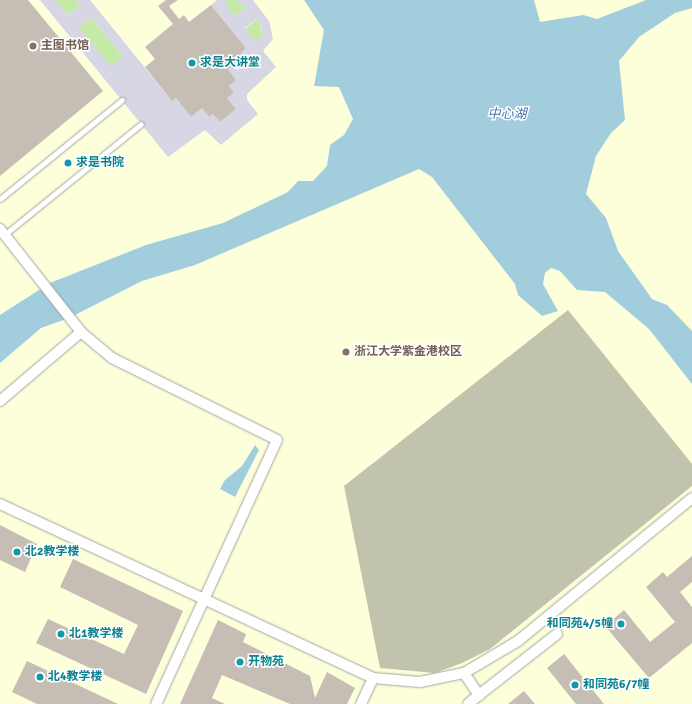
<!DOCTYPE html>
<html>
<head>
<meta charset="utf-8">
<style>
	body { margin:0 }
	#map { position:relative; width:692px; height:704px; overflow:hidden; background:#eeebe2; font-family:Signika,"Noto Sans SC",sans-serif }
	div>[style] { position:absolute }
	.education>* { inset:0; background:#fdffda; transform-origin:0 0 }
	.construction>* { inset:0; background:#c2c3ad }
	.grass>* { inset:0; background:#c4eaa6; transform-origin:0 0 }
	.plaza>* { inset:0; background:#d7d6e4 }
	.water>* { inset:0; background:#a1cddd }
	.building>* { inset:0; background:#c6bdb5 }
	.roads { filter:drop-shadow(0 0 1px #a4a4a4) drop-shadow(0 0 1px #a4a4a4) }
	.service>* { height:5px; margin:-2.5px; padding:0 2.5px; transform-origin:2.5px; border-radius:2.5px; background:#fff }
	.minor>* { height:10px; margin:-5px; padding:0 5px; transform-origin:5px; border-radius:5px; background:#fff }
	.dots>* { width:11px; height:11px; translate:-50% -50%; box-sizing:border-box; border:2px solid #fff; border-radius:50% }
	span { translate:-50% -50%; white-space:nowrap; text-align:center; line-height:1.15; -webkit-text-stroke:3px #fff; paint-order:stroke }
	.education-label { font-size:12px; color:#785e54; font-weight:700 }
	.left { translate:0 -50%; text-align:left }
	.culture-label { font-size:12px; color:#0d838f; font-weight:700 }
	.right { translate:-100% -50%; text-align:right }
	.water-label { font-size:13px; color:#4776ae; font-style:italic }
</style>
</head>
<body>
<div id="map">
	<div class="education">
		<div style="left:0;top:0;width:692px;height:704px"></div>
	</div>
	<div class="construction">
		<div style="clip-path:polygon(568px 310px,692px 464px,692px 486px,490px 649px,462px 663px,435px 673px,380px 668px,344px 486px)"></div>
	</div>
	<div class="grass">
		<div style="clip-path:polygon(55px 0,76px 0,80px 5px,68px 15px)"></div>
		<div style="clip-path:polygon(228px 0,236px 0,247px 7px,235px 16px,224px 3px)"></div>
		<div style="left:91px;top:18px;width:50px;height:16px;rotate:50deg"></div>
		<div style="clip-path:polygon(258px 18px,263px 36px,255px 42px,245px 29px)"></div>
	</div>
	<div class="plaza">
		<div style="clip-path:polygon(evenodd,40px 0,55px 0,68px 15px,80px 5px,76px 0,90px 0,172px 101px,176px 98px,191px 117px,202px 108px,209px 117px,213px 114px,220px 122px,236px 109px,227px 98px,234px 93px,229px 86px,236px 80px,228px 69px,243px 56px,241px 53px,246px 48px,211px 5px,217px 0,228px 0,225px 3px,235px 16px,247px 7px,236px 0,253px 0,269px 21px,273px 39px,263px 51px,276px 67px,247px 94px,247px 100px,258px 114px,221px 145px,205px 130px,168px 157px,40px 0,91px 18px,123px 56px,111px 66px,79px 28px,91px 18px,40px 0,258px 18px,263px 35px,255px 42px,245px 28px,258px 18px)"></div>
	</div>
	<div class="water">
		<div style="clip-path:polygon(304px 0,534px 0,540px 22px,583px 15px,597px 19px,646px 0,692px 0,692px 8px,675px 13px,639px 37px,619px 61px,625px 120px,611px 133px,596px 156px,586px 194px,606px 218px,618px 251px,652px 299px,667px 305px,692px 331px,692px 384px,649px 329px,605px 292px,577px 290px,560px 271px,551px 268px,545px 273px,543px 284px,558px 311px,542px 316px,518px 295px,515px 284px,432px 177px,419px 169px,195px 265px,142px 281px,69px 318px,41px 328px,0 363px,0 315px,50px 283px,146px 245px,223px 223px,288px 192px,298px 181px,313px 181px,327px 166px,330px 145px,344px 135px,353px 119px,339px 87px,314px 86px,324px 30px)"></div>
		<div style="clip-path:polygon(255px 445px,259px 450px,235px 497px,220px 489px,225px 480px,242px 466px)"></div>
	</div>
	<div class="building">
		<div style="clip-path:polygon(0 0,28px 0,103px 91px,0 176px)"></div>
		<div style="clip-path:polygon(166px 0,178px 0,169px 6px,179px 19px,184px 15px,189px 22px,211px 5px,246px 48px,241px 53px,244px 56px,228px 69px,236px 80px,229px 86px,234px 93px,227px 98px,236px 109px,220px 122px,213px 114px,209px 117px,202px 108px,191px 117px,176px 98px,172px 101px,145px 67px,155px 59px,145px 47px,173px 24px,158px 6px)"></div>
		<div style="clip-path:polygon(0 525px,37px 544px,25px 572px,0 560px)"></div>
		<div style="clip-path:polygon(692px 556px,692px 582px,680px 592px,692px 607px,692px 643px,649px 678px,605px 626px,624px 610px,650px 642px,675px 622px,646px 587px,663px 572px,667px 577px)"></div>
		<div style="clip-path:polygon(73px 559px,183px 611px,146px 694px,36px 643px,48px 619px,124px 654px,138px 625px,60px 587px)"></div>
		<div style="clip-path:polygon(218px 620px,246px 634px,243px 642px,310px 676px,315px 698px,327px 672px,355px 688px,347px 704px,290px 704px,222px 675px,212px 698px,225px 704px,180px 704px)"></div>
		<div style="clip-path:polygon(564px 654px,604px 704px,576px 704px,547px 668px)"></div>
		<div style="clip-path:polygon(27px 661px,118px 704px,37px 704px,12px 692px)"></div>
		<div style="clip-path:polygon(524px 691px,535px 704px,508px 704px)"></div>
	</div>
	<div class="roads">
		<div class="service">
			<div style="left:0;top:199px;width:157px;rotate:-39.1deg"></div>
			<div style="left:4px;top:235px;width:176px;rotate:-39deg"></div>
		</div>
		<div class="minor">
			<div style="left:0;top:229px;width:131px;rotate:51.8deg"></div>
			<div style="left:81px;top:332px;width:40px;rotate:40deg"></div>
			<div style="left:112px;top:358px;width:184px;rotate:26.4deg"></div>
			<div style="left:277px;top:440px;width:290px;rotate:114.6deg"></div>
			<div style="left:0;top:401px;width:106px;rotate:-40.4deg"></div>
			<div style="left:0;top:504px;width:412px;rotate:25deg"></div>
			<div style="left:373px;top:678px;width:47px;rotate:4.9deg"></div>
			<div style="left:420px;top:682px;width:45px;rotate:-11.6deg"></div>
			<div style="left:464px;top:673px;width:63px;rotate:-30.7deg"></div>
			<div style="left:518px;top:641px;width:225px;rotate:-39.4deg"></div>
			<div style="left:464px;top:673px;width:27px;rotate:56deg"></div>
			<div style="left:479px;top:695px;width:14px;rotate:141deg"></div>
			<div style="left:479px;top:695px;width:99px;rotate:-38deg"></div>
			<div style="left:361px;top:704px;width:29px;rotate:-65deg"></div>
		</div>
	</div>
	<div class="dots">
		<div style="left:33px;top:46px;background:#8d6e63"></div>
		<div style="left:192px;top:63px;background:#0f9aa8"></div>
		<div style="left:68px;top:163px;background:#0f9aa8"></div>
		<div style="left:346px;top:352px;background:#8d6e63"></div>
		<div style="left:17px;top:552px;background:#0f9aa8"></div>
		<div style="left:621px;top:624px;background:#0f9aa8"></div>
		<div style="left:61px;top:634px;background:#0f9aa8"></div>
		<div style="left:240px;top:662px;background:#0f9aa8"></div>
		<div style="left:40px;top:677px;background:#0f9aa8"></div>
		<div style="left:575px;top:685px;background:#0f9aa8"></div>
	</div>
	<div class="education-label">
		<span class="left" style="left:41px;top:46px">主图书馆</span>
		<span class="left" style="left:354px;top:352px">浙江大学紫金港校区</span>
	</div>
	<div class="culture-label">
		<span class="left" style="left:200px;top:63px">求是大讲堂</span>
		<span class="left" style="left:76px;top:163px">求是书院</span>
		<span class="left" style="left:25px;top:552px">北2教学楼</span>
		<span class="right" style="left:613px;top:624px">和同苑4/5幢</span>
		<span class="left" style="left:69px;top:634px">北1教学楼</span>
		<span class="left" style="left:248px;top:662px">开物苑</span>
		<span class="left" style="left:48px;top:677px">北4教学楼</span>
		<span class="left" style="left:583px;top:685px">和同苑6/7幢</span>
	</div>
	<div class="water-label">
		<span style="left:507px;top:114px">中心湖</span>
	</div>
</div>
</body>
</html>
